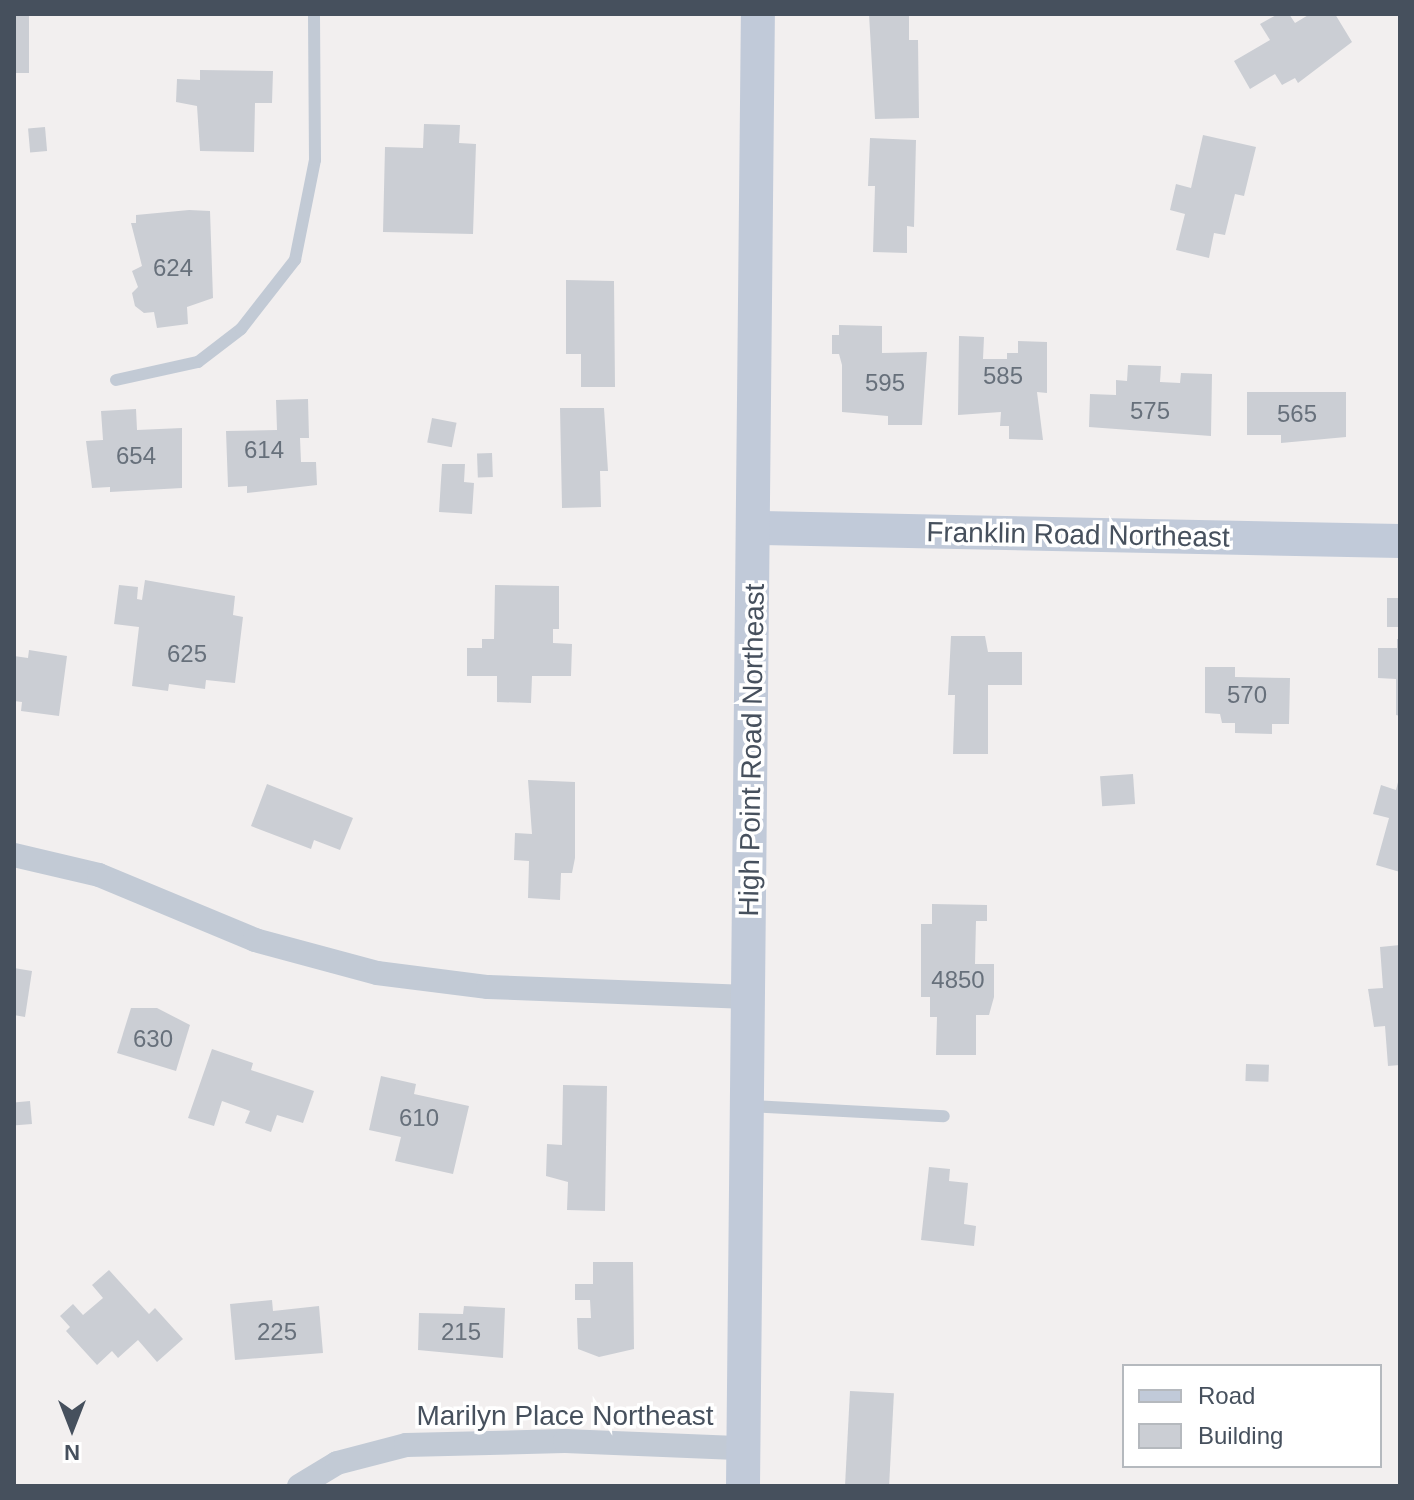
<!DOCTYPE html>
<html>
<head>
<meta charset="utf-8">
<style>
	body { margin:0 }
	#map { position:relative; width:1414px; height:1500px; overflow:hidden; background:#f2efef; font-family:Arial,sans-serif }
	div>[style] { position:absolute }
	.building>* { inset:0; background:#cbced4; transform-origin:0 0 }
	.lane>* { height:12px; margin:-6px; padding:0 6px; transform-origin:6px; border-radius:6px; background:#c2cad5 }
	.street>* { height:24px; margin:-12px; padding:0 12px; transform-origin:12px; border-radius:12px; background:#c2cad5 }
	.secondary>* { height:34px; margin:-17px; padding:0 17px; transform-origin:17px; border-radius:17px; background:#c1cad9 }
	span { translate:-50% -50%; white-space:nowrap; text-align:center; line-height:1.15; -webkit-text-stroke:7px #fff; paint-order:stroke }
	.number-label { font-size:24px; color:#67707b }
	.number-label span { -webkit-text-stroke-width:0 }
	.street-label { font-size:28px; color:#46505d }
	.frame { position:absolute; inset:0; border:16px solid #46505d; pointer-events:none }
	.legend { position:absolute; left:1122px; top:1364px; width:260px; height:104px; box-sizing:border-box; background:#fff; border:2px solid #b5b9be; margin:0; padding:10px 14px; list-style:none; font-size:24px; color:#46505d }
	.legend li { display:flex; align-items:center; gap:16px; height:40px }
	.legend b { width:40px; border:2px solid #b5b9be }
	.north { position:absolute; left:32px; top:1388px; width:80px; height:80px; -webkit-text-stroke:6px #fff; paint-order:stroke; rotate:180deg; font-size:22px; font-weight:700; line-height:32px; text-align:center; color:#46505d }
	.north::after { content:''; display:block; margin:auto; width:28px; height:36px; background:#46505d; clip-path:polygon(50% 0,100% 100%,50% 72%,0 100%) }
</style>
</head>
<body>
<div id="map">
	<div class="building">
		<div style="left:14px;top:14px;width:15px;height:59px"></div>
		<div style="clip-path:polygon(869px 14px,909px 14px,909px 40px,918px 40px,919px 118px,875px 119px)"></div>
		<div style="clip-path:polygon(1278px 14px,1289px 14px,1295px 23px,1310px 14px,1335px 14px,1352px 42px,1298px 83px,1295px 78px,1282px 85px,1275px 74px,1250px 89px,1234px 61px,1270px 40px,1260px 24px)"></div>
		<div style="clip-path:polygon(200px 70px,273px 71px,272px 103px,255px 103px,254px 152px,200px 151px,197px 106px,176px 102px,177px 79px,200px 80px)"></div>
		<div style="clip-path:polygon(424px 124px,460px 125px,459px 143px,476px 144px,473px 234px,383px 232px,385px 147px,423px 148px)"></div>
		<div style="left:45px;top:127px;width:24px;height:17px;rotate:85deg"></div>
		<div style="clip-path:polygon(1203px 135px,1256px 147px,1244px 196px,1235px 194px,1225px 235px,1214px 233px,1209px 258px,1176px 250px,1185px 214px,1170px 210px,1176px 184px,1191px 188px)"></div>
		<div style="clip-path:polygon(870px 138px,916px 140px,914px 227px,907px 226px,907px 253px,873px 252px,875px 186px,868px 186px)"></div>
		<div style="clip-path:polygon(189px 210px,210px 211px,213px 298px,187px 307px,188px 324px,157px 328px,154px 312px,144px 313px,135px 306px,132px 293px,138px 287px,132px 271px,142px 266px,131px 223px,136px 223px,136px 215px)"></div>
		<div style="clip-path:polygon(566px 280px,614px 281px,615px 387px,581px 387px,581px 354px,566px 354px)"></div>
		<div style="clip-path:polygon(839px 325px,882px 326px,882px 353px,927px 352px,922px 425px,888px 425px,888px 416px,842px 412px,842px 365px,839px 354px,832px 354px,832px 335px,839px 335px)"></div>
		<div style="clip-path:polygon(959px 336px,984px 337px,983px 359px,1007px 359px,1007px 353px,1018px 353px,1018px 341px,1047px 342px,1047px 393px,1037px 392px,1043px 440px,1009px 439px,1009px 426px,1000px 426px,1001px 412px,958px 415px)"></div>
		<div style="clip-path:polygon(1128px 365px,1161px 366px,1160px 382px,1180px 383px,1181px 373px,1212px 374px,1211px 436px,1089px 427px,1090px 394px,1116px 395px,1116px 380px,1127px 381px)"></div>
		<div style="clip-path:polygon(1247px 392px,1346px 392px,1346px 437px,1281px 443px,1281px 435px,1247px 435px)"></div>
		<div style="clip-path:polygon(308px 399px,309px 438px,300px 438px,301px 462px,316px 462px,317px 485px,247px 493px,247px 486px,228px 487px,226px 431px,277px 430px,276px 400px)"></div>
		<div style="clip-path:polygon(560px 408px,604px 408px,608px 471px,600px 471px,601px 507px,562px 508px)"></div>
		<div style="clip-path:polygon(136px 409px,137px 430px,182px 428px,182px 488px,110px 492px,110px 487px,92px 488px,86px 441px,103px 440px,101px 411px)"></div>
		<div style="left:432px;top:418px;width:25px;height:25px;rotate:11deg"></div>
		<div style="left:492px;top:453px;width:24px;height:15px;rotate:88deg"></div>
		<div style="clip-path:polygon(442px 464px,465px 464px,464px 482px,474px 483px,472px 514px,439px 512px)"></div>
		<div style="clip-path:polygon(145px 580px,235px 596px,233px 615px,243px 617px,235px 683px,206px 680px,205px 689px,169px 684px,168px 691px,132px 686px,139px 627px,114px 624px,119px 585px,138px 587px,137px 599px,142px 600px)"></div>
		<div style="clip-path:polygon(495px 585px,559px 586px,559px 629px,553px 629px,553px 643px,572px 644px,571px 676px,532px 676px,531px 703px,497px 702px,497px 676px,467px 676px,467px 648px,482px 648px,482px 639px,494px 639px)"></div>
		<div style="left:1387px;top:598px;width:13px;height:29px"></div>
		<div style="clip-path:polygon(951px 636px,985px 636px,988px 652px,1022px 652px,1022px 685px,988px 685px,988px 754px,953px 754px,955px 695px,948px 695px)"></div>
		<div style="clip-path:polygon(1397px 639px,1400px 639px,1400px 716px,1396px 715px,1396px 679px,1378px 678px,1378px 648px,1397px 648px)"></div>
		<div style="clip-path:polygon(29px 650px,67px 656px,59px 716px,21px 711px,22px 702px,14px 701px,14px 656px,28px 658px)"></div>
		<div style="clip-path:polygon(1205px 667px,1235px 667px,1235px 677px,1290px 678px,1289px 724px,1272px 724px,1272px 734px,1235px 733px,1235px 723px,1222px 723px,1220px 714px,1205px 713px)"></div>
		<div style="left:1133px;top:774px;width:30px;height:33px;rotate:86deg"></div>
		<div style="clip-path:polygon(1399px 778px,1400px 778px,1400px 872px,1376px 865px,1389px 818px,1373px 814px,1381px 785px,1396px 790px)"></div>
		<div style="clip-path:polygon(528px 780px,575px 782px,575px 858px,572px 873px,561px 873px,560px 900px,528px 898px,529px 861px,514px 860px,515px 833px,532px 834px)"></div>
		<div style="clip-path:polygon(267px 784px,353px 818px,340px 850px,314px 840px,311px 849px,251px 826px)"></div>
		<div style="clip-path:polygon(932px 904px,987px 905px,987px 921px,976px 921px,975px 964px,994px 964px,994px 997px,989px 1015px,976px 1015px,976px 1055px,936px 1055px,937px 1017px,930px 1017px,930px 997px,921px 997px,921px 924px,932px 924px)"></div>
		<div style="clip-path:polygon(1400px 945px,1400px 1065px,1388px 1066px,1385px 1026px,1374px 1027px,1368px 989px,1383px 988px,1380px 947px)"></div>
		<div style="clip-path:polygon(14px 968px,32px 971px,25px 1017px,14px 1015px)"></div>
		<div style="clip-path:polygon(131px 1008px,157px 1008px,190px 1025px,176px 1071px,117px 1053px)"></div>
		<div style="clip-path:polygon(212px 1049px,253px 1063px,251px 1070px,314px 1091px,303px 1123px,277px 1115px,271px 1132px,245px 1123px,250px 1111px,222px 1101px,214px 1126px,188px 1118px)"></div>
		<div style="left:1246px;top:1064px;width:23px;height:17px;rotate:2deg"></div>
		<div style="clip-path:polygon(381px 1076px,416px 1084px,414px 1094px,469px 1106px,453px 1174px,395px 1161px,401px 1137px,369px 1130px)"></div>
		<div style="clip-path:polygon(563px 1085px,607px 1086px,605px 1211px,567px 1210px,568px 1182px,546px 1176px,547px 1144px,562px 1145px)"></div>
		<div style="left:30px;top:1101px;width:23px;height:16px;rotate:85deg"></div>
		<div style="clip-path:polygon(929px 1167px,950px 1169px,949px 1181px,968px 1183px,964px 1224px,976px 1226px,974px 1246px,921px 1240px)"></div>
		<div style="clip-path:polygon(593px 1262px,633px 1262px,634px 1349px,599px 1357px,578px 1349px,577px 1318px,591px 1318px,590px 1300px,575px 1300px,575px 1284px,593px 1284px)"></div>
		<div style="clip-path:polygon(109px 1270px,149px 1314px,155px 1308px,183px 1339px,157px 1362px,138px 1340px,118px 1358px,112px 1351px,97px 1365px,66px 1331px,70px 1327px,60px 1316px,73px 1304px,83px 1315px,103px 1298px,92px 1285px)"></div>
		<div style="clip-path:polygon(272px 1300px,273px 1311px,319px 1306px,323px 1353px,235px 1360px,230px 1304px)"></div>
		<div style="clip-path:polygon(464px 1306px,505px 1308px,503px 1358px,418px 1350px,419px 1313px,463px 1314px)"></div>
		<div style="left:850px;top:1391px;width:44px;height:95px;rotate:3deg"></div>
	</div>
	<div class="lane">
		<div style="left:116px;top:380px;width:84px;rotate:-12.4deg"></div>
		<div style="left:198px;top:362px;width:54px;rotate:-37.5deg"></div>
		<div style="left:241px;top:329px;width:88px;rotate:-52deg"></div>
		<div style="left:295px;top:260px;width:102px;rotate:-78.7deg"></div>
		<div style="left:315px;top:160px;width:146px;rotate:-90.4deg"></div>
		<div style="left:750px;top:1106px;width:194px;rotate:3deg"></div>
	</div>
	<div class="street">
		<div style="left:14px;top:855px;width:87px;rotate:13.2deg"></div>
		<div style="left:99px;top:875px;width:169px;rotate:22.6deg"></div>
		<div style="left:255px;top:940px;width:126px;rotate:15.1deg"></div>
		<div style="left:377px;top:973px;width:112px;rotate:7.2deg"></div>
		<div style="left:488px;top:987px;width:260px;rotate:2.2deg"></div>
		<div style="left:299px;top:1486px;width:44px;rotate:-31.2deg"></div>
		<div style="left:337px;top:1463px;width:71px;rotate:-14.6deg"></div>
		<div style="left:406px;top:1445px;width:159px;rotate:-1.4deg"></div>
		<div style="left:565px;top:1441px;width:178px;rotate:2.3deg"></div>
	</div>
	<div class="secondary">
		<div style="left:756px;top:528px;width:644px;rotate:1.16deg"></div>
		<div style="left:743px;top:1486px;width:1472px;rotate:-89.42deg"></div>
	</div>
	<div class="number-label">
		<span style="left:173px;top:268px">624</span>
		<span style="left:1003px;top:376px">585</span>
		<span style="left:885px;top:383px">595</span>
		<span style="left:1150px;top:411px">575</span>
		<span style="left:1297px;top:414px">565</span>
		<span style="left:264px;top:450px">614</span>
		<span style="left:136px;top:456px">654</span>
		<span style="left:187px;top:654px">625</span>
		<span style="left:1247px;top:695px">570</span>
		<span style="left:958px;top:980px">4850</span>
		<span style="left:153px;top:1039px">630</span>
		<span style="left:419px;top:1118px">610</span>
		<span style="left:277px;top:1332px">225</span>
		<span style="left:461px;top:1332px">215</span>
	</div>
	<div class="street-label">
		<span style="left:1078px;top:535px;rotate:1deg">Franklin Road Northeast</span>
		<span style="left:752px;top:750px;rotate:-89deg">High Point Road Northeast</span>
		<span style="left:565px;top:1416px">Marilyn Place Northeast</span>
	</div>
	<div class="frame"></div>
	<ul class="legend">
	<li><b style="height:10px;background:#c1cad9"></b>Road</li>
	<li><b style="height:22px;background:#cbced4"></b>Building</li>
	</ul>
	<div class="north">N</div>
</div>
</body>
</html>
